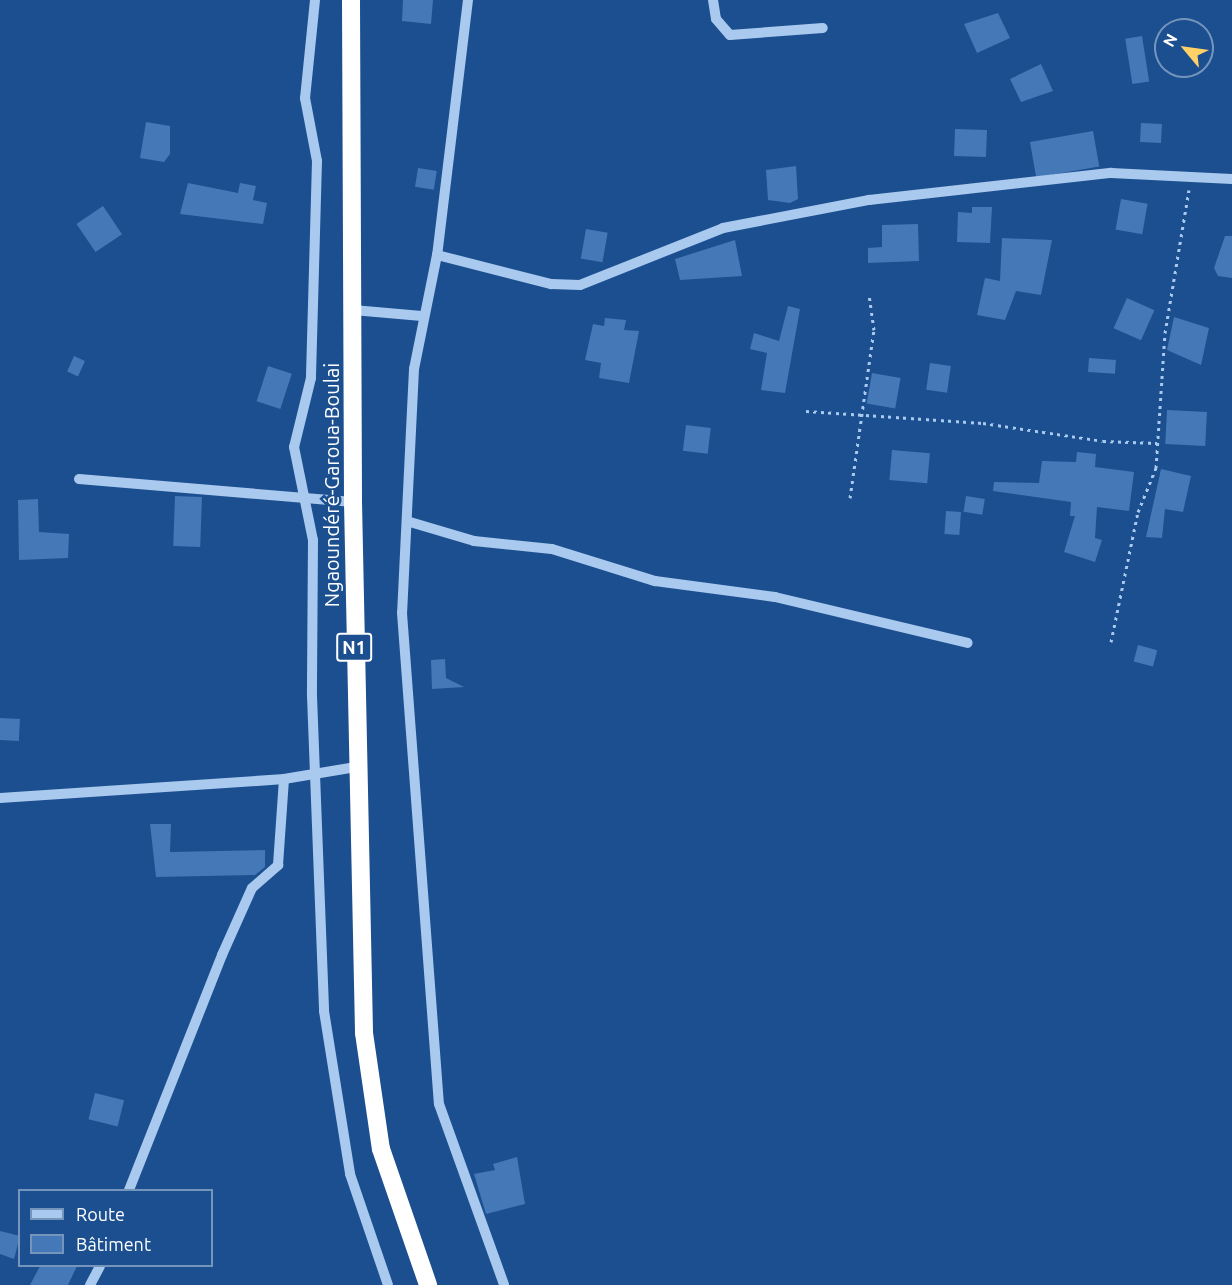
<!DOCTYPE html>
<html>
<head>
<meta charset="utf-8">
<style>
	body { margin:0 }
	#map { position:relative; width:1232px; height:1285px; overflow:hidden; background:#1b4f8f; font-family:Ubuntu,sans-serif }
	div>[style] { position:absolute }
	.building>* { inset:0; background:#4478b7; transform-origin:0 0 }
	.path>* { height:3px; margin-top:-1.5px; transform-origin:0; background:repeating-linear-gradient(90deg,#a9c9ee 0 3px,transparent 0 7.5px) }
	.minor>* { height:10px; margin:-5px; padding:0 5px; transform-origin:5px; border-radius:5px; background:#a9c9ee }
	.highway>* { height:18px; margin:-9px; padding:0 9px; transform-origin:9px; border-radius:9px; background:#fff }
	span { translate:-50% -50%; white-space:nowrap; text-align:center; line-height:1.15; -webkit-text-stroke:5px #1b4f8f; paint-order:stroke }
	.shield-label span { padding:2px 4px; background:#1b4f8f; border:2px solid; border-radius:4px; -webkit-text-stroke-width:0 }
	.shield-label { font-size:18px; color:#fff; font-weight:700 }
	.street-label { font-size:20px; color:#fff }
	.legend { position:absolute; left:18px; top:1189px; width:195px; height:78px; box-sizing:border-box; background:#1b4f8f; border:2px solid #7695bc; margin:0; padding:8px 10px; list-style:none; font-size:18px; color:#fff }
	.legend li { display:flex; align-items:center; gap:12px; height:30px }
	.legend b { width:30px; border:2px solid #7695bc }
	.north { position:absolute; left:1154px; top:18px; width:60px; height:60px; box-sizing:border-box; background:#1b4f8f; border:2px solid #7695bc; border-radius:50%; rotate:299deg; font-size:16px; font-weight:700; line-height:24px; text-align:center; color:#fff }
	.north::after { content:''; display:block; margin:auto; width:21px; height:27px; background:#ffd166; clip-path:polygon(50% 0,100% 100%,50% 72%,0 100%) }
</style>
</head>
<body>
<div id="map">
	<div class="building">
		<div style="clip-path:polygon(403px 0,433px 0,431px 24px,402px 21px)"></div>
		<div style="clip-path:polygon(998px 13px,1010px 38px,977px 53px,964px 24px)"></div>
		<div style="left:1142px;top:36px;width:46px;height:17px;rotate:81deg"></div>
		<div style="clip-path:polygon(1041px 64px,1053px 91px,1021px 102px,1010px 79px)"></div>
		<div style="clip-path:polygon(146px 122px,170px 126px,170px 154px,164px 162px,140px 158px)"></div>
		<div style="left:1141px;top:123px;width:21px;height:19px;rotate:3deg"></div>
		<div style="left:955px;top:129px;width:32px;height:27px;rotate:2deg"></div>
		<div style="left:1093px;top:131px;width:36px;height:64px;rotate:80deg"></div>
		<div style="clip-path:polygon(796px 166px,798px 199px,790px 203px,768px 200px,766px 170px)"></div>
		<div style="left:418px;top:168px;width:19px;height:19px;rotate:9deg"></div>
		<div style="clip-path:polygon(188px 183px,238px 193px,240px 183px,256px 186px,253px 200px,267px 203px,263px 224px,180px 214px)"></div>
		<div style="left:1121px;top:199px;width:27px;height:31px;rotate:10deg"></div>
		<div style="left:103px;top:206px;width:34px;height:32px;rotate:56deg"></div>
		<div style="clip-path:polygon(972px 207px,992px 207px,990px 243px,957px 242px,958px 212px,972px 213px)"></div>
		<div style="clip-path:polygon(918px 224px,919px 261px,868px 263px,868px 248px,882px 247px,882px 225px)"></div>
		<div style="left:586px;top:229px;width:22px;height:30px;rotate:10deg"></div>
		<div style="clip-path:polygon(1225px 236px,1232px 236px,1232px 278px,1218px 276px,1214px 268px)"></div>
		<div style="clip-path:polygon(1002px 238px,1052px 240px,1041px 295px,1016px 291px,1005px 320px,977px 315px,985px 278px,1000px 281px)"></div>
		<div style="clip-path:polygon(735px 240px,742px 276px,680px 280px,675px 259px)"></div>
		<div style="left:1127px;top:298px;width:30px;height:33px;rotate:24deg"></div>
		<div style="clip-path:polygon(788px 306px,800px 309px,785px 393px,761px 390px,767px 353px,750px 349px,754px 333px,779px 341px)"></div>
		<div style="clip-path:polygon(1174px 317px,1209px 328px,1201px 365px,1167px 350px)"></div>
		<div style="clip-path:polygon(605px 318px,626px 320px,624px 330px,639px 331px,629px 383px,599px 378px,601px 363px,585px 360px,593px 324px,604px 326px)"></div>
		<div style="left:74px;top:356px;width:12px;height:17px;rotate:24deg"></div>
		<div style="left:1089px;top:358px;width:27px;height:14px;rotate:4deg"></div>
		<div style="left:930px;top:363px;width:21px;height:27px;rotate:8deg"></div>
		<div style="left:268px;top:366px;width:25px;height:37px;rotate:18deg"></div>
		<div style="left:872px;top:373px;width:29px;height:31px;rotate:10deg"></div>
		<div style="left:1167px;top:410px;width:40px;height:34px;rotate:3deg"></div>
		<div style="left:686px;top:425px;width:25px;height:26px;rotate:7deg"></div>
		<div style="left:892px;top:450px;width:38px;height:30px;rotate:5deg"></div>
		<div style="clip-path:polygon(1077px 452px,1096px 454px,1095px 467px,1134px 472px,1129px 511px,1097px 507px,1095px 538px,1102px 540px,1095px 562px,1064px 552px,1075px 516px,1070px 516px,1071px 502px,993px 491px,994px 482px,1039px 483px,1042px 461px,1076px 462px)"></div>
		<div style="clip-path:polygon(1161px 469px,1191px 476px,1183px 512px,1165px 509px,1162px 538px,1146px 537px)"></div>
		<div style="left:175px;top:496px;width:27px;height:50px;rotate:2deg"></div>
		<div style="left:966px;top:496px;width:19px;height:16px;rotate:9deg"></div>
		<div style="clip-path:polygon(38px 499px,39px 532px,69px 534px,68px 558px,19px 560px,18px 500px)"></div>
		<div style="left:946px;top:511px;width:15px;height:23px;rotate:4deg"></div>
		<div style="left:1138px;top:645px;width:20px;height:17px;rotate:15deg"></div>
		<div style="clip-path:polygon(445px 659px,446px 678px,464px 687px,432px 689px,431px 660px)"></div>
		<div style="left:0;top:718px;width:20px;height:22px;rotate:3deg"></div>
		<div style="clip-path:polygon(150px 824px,171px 824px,170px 852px,265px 850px,265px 867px,255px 875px,156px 877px)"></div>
		<div style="left:95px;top:1093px;width:30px;height:27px;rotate:14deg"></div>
		<div style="clip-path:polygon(517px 1157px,525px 1204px,486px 1214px,474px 1174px,495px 1170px,493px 1164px)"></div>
		<div style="clip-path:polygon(0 1231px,20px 1236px,14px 1259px,0 1254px)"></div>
		<div style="clip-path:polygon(40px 1266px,77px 1266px,68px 1285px,30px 1285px)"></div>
	</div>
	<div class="path">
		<div style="left:806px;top:411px;width:177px;rotate:3.9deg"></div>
		<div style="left:983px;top:423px;width:121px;rotate:8.5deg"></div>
		<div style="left:1103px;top:441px;width:54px;rotate:2.1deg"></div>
		<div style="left:850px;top:498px;width:170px;rotate:-81.9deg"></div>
		<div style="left:874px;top:330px;width:34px;rotate:-98deg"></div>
		<div style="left:1111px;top:642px;width:133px;rotate:-78.3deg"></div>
		<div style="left:1138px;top:512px;width:48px;rotate:-67.8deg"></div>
		<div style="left:1156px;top:468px;width:135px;rotate:-86.2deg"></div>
		<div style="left:1165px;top:333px;width:145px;rotate:-80.5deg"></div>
	</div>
	<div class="minor">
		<div style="left:315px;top:0;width:99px;rotate:95.8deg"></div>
		<div style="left:305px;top:98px;width:64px;rotate:79.2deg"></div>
		<div style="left:317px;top:161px;width:217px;rotate:91.6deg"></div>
		<div style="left:311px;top:378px;width:71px;rotate:103.8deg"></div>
		<div style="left:294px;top:447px;width:95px;rotate:78.5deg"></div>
		<div style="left:313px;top:540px;width:156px;rotate:90.4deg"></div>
		<div style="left:312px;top:696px;width:315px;rotate:87.8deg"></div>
		<div style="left:324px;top:1011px;width:165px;rotate:80.9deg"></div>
		<div style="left:350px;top:1174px;width:117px;rotate:71.1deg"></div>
		<div style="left:468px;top:0;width:257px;rotate:96.9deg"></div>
		<div style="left:437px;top:255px;width:116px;rotate:101.4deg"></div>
		<div style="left:414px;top:369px;width:244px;rotate:92.8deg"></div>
		<div style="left:402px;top:613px;width:492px;rotate:85.7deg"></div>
		<div style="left:439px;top:1104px;width:192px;rotate:70.2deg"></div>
		<div style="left:713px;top:0;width:19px;rotate:81deg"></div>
		<div style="left:716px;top:19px;width:21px;rotate:49deg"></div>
		<div style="left:730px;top:35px;width:93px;rotate:-4.3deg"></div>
		<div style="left:437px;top:255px;width:118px;rotate:14.3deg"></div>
		<div style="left:551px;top:284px;width:29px;rotate:2deg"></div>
		<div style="left:580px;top:285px;width:154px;rotate:-21.7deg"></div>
		<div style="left:723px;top:228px;width:149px;rotate:-10.9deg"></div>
		<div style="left:869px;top:200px;width:244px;rotate:-6.4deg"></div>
		<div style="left:1111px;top:173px;width:121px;rotate:2.8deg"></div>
		<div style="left:353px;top:310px;width:69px;rotate:5deg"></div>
		<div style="left:79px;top:479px;width:275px;rotate:4.8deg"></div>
		<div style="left:410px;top:522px;width:67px;rotate:16.5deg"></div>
		<div style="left:474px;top:541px;width:78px;rotate:5.9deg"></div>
		<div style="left:552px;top:549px;width:108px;rotate:17.3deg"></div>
		<div style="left:655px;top:581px;width:121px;rotate:7.6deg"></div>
		<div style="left:775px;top:597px;width:198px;rotate:13.4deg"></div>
		<div style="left:0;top:798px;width:285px;rotate:-3.8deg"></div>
		<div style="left:129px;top:1190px;width:253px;rotate:-68.4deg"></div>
		<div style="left:222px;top:955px;width:73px;rotate:-65.9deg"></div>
		<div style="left:252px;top:888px;width:35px;rotate:-41deg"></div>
		<div style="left:278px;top:865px;width:86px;rotate:-86deg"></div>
		<div style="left:284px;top:779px;width:73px;rotate:-9.5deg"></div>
		<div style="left:90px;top:1285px;width:21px;rotate:-62deg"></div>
	</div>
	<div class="highway">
		<div style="left:351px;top:0;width:502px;rotate:89.77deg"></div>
		<div style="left:353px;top:502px;width:531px;rotate:88.81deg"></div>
		<div style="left:364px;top:1033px;width:117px;rotate:81.7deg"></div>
		<div style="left:381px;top:1149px;width:144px;rotate:70.9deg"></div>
	</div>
	<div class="shield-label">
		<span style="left:354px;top:647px">N1</span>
	</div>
	<div class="street-label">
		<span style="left:331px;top:485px;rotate:-90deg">Ngaoundéré-Garoua-Boulai</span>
	</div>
	<ul class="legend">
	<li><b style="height:8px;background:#a9c9ee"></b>Route</li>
	<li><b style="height:16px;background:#4478b7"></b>Bâtiment</li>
	</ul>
	<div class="north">N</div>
</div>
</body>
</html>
